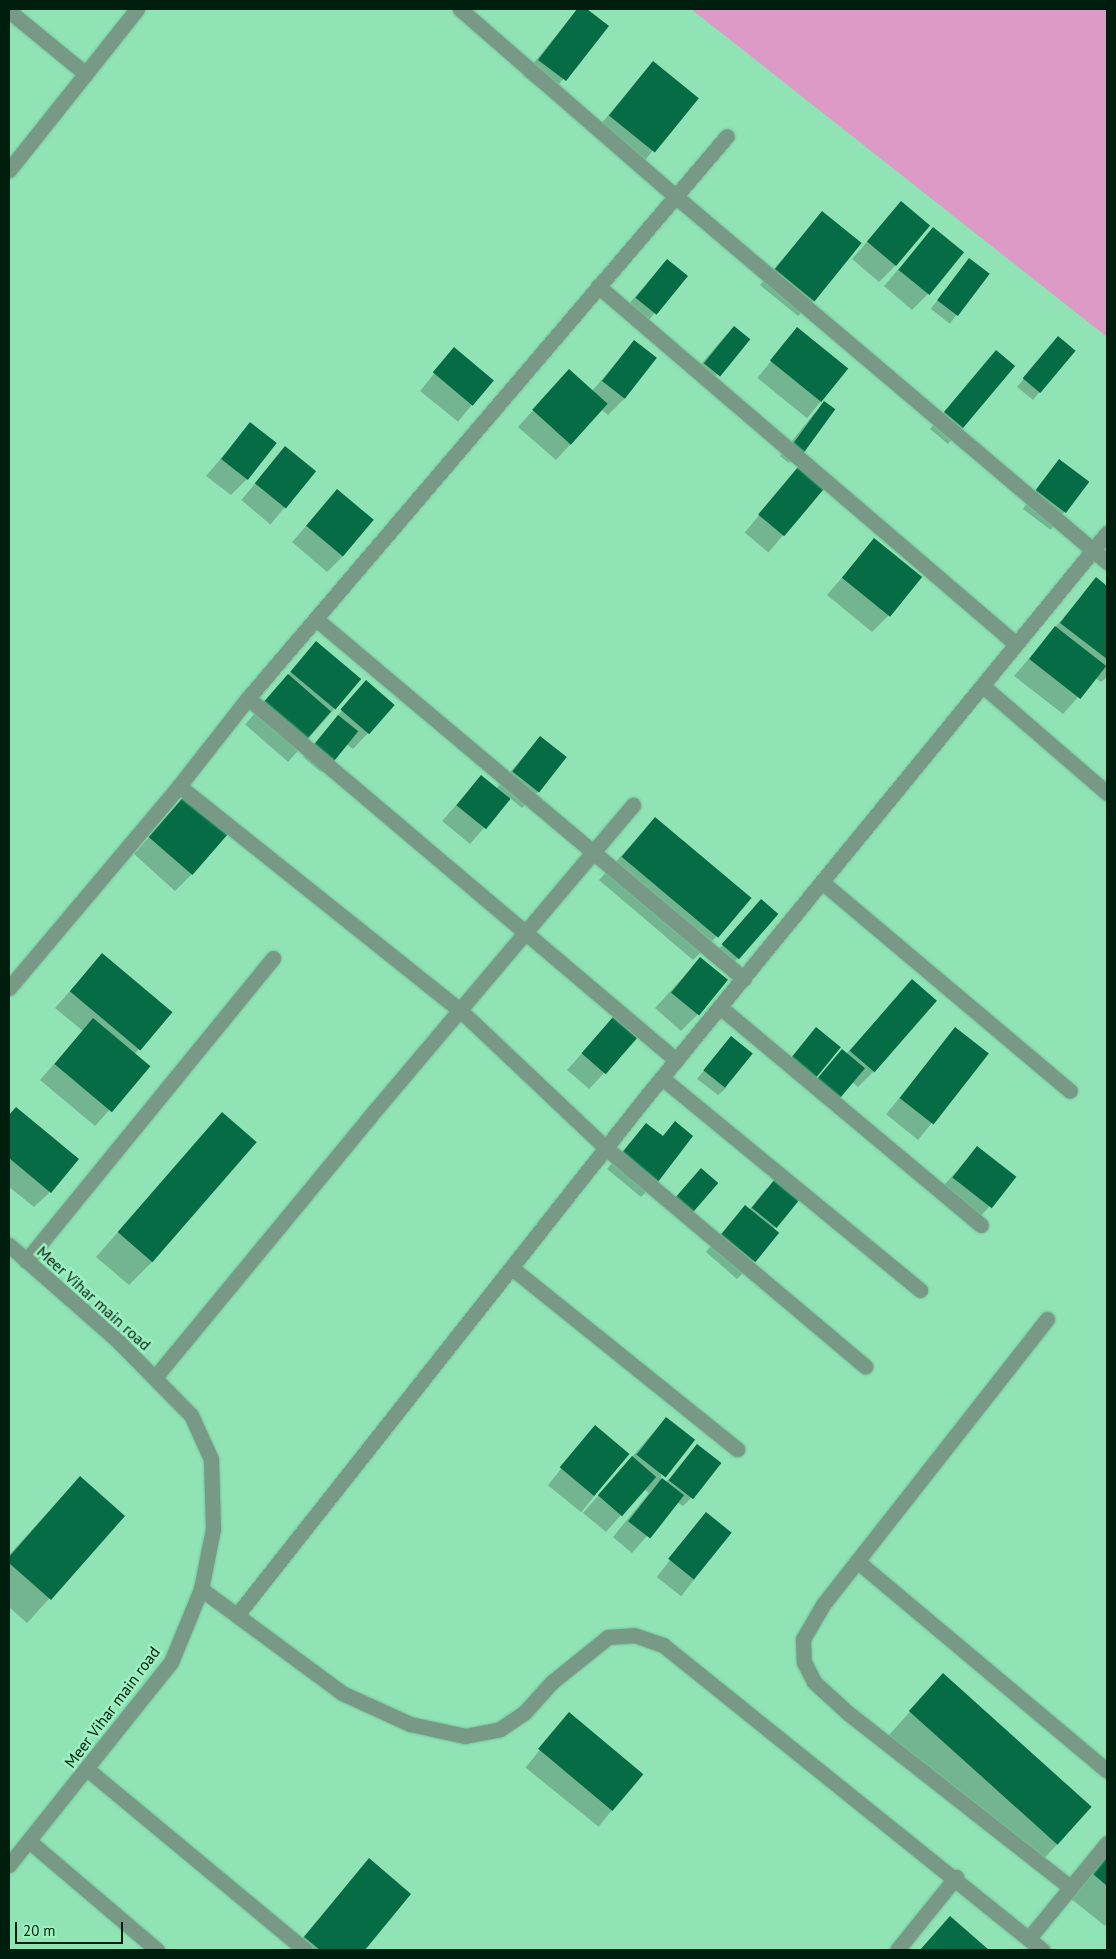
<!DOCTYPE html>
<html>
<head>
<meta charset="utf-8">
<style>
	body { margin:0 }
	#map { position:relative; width:1116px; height:1959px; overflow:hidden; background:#90e3b5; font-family:"PT Sans",sans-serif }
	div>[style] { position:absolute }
	.green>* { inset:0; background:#dd9ac7 }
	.shadow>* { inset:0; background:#0003; transform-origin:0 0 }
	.building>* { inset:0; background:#066c45; transform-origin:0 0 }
	.roads { filter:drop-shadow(0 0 1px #76c097) drop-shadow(0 0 1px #76c097) }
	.lane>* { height:15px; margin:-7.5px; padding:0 7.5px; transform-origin:7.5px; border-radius:7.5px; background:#789986 }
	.street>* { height:15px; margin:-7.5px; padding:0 7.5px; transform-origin:7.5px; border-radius:7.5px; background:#789986 }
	span { translate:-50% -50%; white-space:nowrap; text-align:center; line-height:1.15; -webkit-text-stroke:5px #9cf0c2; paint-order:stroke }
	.street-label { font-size:16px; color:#001e0e }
	.frame { position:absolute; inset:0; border:10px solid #001e0e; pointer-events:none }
	.scale { position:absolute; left:15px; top:1922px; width:108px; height:22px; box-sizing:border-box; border:2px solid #001e0e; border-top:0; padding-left:6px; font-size:15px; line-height:18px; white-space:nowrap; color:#001e0e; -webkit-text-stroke:4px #9cf0c2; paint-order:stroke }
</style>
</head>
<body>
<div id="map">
	<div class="green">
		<div style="clip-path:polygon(691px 9px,1107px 9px,1107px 337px)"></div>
	</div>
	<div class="shadow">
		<div style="clip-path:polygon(578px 9px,585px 9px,607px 26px,549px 96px,523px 76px)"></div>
		<div style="left:653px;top:62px;width:57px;height:91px;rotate:40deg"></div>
		<div style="clip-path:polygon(901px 203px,895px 266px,879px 282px,852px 259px)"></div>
		<div style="clip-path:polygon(822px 213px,814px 300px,798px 316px,760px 285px)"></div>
		<div style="clip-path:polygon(933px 229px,928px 294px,912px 310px,884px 286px)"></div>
		<div style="left:969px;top:260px;width:24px;height:62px;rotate:38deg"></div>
		<div style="clip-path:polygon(660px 268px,654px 314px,647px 322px,628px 305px)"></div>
		<div style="left:797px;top:329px;width:64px;height:63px;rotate:39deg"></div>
		<div style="clip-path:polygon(726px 335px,748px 339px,710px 382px,696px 370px)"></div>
		<div style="clip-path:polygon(634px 342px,624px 399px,608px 415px,602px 410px,556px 460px,518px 427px,554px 387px,592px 391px)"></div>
		<div style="clip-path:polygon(1051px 346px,1074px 351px,1033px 400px,1017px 387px)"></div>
		<div style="left:454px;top:349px;width:49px;height:54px;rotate:39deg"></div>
		<div style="clip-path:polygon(996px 352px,963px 428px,948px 444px,930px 429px)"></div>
		<div style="clip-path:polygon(817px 410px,796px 455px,789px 463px,780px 456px)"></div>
		<div style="clip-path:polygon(250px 424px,247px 479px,231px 495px,206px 476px)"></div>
		<div style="left:285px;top:448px;width:38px;height:68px;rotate:40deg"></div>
		<div style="left:1059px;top:461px;width:35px;height:60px;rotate:37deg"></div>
		<div style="left:798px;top:469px;width:31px;height:83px;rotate:40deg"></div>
		<div style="clip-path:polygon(337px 491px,343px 556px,327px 572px,292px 542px)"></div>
		<div style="clip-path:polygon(874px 540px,888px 616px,872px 632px,827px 595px)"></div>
		<div style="clip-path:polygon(1096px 579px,1107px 588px,1107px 677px,1101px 682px,1095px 678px,1063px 714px,1014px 676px)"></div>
		<div style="left:316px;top:643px;width:57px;height:108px;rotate:41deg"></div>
		<div style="clip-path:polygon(366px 682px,368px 733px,353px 749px,346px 744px,321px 772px,303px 757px)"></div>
		<div style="clip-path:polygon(540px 737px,538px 792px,522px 808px,510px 798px,470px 844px,442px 821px,481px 777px,496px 789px)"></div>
		<div style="clip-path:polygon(186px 796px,191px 875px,175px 891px,134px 854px)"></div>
		<div style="clip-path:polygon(655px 819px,716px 937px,693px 960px,599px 880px)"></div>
		<div style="left:761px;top:901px;width:20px;height:69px;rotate:41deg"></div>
		<div style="clip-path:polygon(102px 955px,170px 1013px,134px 1055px,148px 1067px,95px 1126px,40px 1080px,83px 1031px,55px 1008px)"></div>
		<div style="clip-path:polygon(700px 959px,697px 1015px,681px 1031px,655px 1008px)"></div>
		<div style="clip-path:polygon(912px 981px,935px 1001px,874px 1071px,858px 1087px,852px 1082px,809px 1090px,835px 1058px,846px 1054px)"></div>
		<div style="clip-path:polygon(613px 1019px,604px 1073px,589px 1089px,567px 1070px)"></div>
		<div style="left:956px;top:1028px;width:41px;height:111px;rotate:39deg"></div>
		<div style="clip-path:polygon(731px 1037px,726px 1088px,718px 1095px,697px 1079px)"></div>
		<div style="clip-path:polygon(16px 1108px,50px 1192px,34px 1207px,9px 1187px,9px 1115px)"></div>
		<div style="clip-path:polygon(222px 1114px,152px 1262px,129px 1285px,96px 1257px)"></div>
		<div style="clip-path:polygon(675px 1123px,657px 1181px,641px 1197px,607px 1169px,646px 1124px,662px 1137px)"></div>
		<div style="clip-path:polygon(978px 1147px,989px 1207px,974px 1223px,937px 1193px)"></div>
		<div style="clip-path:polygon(767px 1188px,775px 1227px,753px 1263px,737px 1279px,706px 1252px,730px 1223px,746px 1207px,749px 1210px)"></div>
		<div style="clip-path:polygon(666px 1418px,661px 1479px,666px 1482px,697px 1445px,719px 1463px,691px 1498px,683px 1506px,677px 1502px,632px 1553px,613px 1537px,649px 1493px,644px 1489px,606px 1532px,583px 1513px)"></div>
		<div style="left:595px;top:1427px;width:43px;height:75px;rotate:39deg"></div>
		<div style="clip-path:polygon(80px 1477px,124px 1516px,27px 1623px,9px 1607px,9px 1555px)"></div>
		<div style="left:706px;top:1514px;width:31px;height:80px;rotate:38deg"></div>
		<div style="left:943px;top:1675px;width:198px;height:83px;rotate:42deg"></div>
		<div style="left:569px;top:1714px;width:94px;height:69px;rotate:39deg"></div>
		<div style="clip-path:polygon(1107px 1852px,1107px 1923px,1105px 1926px,1070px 1898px)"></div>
		<div style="clip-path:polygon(369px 1860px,410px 1894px,363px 1950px,292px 1950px)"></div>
		<div style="clip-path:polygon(950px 1918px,987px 1950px,920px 1950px)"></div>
	</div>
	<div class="building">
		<div style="clip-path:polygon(577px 9px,587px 9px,609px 26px,566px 81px,538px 60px)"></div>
		<div style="left:653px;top:61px;width:59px;height:70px;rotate:39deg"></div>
		<div style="left:901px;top:201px;width:38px;height:53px;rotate:40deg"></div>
		<div style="left:822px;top:211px;width:51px;height:75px;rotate:39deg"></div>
		<div style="left:933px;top:227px;width:40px;height:55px;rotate:39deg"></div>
		<div style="left:969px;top:258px;width:26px;height:53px;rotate:37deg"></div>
		<div style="left:667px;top:259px;width:27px;height:50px;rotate:39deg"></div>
		<div style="left:734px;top:326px;width:21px;height:48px;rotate:39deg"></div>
		<div style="left:797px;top:327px;width:66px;height:43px;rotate:39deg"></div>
		<div style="left:1058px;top:336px;width:23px;height:55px;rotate:40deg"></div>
		<div style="left:634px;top:340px;width:29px;height:52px;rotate:38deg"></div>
		<div style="left:454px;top:347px;width:52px;height:33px;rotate:40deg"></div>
		<div style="left:996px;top:350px;width:25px;height:81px;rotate:40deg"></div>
		<div style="left:569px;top:369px;width:52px;height:55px;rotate:42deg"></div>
		<div style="left:824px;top:401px;width:14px;height:59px;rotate:36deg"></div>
		<div style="left:250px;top:422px;width:34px;height:47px;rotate:38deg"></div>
		<div style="left:285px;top:446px;width:40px;height:48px;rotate:39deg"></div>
		<div style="left:1059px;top:459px;width:38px;height:39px;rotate:37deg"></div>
		<div style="left:798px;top:467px;width:34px;height:62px;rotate:40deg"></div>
		<div style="left:337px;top:489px;width:48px;height:48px;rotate:40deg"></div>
		<div style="left:874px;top:538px;width:62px;height:51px;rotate:39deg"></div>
		<div style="clip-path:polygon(1096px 577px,1107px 586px,1107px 659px,1060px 623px)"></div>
		<div style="left:1055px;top:626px;width:65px;height:42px;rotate:38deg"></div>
		<div style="left:316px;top:641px;width:59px;height:40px;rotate:40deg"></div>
		<div style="left:288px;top:674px;width:57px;height:44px;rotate:41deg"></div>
		<div style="left:366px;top:680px;width:38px;height:39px;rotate:41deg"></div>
		<div style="left:338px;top:715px;width:26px;height:44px;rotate:39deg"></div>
		<div style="left:540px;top:736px;width:34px;height:45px;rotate:38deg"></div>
		<div style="left:481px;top:775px;width:38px;height:39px;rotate:39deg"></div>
		<div style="left:186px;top:794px;width:58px;height:57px;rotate:41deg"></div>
		<div style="left:655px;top:817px;width:126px;height:52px;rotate:40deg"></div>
		<div style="left:761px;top:899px;width:23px;height:60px;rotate:41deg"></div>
		<div style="left:102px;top:953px;width:92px;height:50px;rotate:40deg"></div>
		<div style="left:700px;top:957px;width:36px;height:46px;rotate:39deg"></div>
		<div style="left:912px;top:979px;width:33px;height:95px;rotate:41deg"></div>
		<div style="left:613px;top:1017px;width:32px;height:48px;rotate:41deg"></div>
		<div style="left:93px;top:1018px;width:75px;height:60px;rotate:40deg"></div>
		<div style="left:816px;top:1027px;width:32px;height:43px;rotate:39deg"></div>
		<div style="left:955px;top:1027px;width:43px;height:90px;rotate:38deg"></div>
		<div style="left:731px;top:1036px;width:28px;height:44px;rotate:39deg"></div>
		<div style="left:842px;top:1049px;width:30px;height:41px;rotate:40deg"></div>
		<div style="clip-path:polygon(16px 1107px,79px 1159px,51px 1193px,9px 1158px,9px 1115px)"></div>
		<div style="left:222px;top:1112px;width:46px;height:159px;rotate:41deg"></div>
		<div style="clip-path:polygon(675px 1121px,693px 1136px,658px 1182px,622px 1153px,646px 1123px,663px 1136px)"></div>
		<div style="left:977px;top:1146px;width:50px;height:40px;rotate:38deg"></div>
		<div style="left:701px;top:1168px;width:23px;height:40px;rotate:41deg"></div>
		<div style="left:775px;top:1179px;width:32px;height:37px;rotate:39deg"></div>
		<div style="left:745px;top:1205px;width:44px;height:38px;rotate:39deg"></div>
		<div style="left:666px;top:1417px;width:37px;height:48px;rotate:38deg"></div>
		<div style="left:595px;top:1425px;width:45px;height:55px;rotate:40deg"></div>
		<div style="left:697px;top:1444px;width:31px;height:46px;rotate:38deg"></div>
		<div style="left:632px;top:1456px;width:32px;height:52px;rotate:41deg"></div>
		<div style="clip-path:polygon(80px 1476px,125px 1516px,51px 1600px,9px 1563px,9px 1557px)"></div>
		<div style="left:662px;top:1478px;width:28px;height:55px;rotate:38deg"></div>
		<div style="left:706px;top:1512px;width:33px;height:60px;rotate:39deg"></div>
		<div style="left:943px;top:1673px;width:200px;height:51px;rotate:42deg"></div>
		<div style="left:569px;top:1712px;width:97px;height:48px;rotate:40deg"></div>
		<div style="clip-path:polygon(1107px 1856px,1107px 1886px,1093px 1874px)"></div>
		<div style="clip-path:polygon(369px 1858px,411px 1894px,365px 1950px,320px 1950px,304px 1937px)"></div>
		<div style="clip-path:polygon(950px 1916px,989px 1950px,920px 1950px)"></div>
	</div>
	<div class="roads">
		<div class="lane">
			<div style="left:1047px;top:1319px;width:361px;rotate:128.1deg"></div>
			<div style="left:824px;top:1603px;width:42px;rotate:120.3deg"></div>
			<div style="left:803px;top:1639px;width:23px;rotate:88deg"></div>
			<div style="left:804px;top:1662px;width:22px;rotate:63deg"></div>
			<div style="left:814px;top:1682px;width:46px;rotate:42.4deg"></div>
			<div style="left:848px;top:1713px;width:283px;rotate:38.1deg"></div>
			<div style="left:857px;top:1561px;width:326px;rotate:40deg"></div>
			<div style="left:1029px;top:1938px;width:123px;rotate:-50.6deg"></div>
		</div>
		<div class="street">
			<div style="left:460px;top:9px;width:284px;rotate:41deg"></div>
			<div style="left:674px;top:195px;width:568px;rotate:40.28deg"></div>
			<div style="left:9px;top:11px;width:99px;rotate:39.3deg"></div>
			<div style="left:9px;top:170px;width:206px;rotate:-51.5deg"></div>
			<div style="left:598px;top:286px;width:550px;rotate:40.58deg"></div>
			<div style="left:316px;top:619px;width:559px;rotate:40.07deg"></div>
			<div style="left:983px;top:686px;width:164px;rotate:40.8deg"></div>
			<div style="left:248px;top:698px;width:561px;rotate:40.22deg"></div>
			<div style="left:179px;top:786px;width:361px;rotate:38.6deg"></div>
			<div style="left:461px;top:1011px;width:199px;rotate:43.4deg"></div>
			<div style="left:606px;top:1148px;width:339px;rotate:40.1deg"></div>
			<div style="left:822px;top:882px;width:324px;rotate:40.1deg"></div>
			<div style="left:9px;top:988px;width:264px;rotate:-49.9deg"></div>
			<div style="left:179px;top:786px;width:112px;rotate:-51.9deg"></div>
			<div style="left:248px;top:698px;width:738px;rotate:-49.56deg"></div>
			<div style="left:720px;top:1007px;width:340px;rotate:39.9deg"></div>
			<div style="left:662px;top:1078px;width:334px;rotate:39.4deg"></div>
			<div style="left:9px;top:1245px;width:141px;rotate:41.3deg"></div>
			<div style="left:115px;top:1338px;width:108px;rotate:45.4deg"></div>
			<div style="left:191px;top:1415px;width:48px;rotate:65.6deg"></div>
			<div style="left:211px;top:1459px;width:70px;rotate:88.4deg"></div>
			<div style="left:213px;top:1529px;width:61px;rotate:101.3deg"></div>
			<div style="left:201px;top:1589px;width:79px;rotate:112.3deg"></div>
			<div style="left:171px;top:1662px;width:260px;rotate:128.6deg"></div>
			<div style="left:26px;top:1261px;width:391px;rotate:-50.8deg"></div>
			<div style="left:512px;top:1268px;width:289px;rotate:38.8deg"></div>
			<div style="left:156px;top:1376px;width:338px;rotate:-50.5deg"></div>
			<div style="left:371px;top:1115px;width:406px;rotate:-49.8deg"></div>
			<div style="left:201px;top:1589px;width:175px;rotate:36.4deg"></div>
			<div style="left:342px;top:1693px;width:75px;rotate:24.5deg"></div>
			<div style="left:410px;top:1724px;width:56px;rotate:12.3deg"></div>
			<div style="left:465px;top:1736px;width:36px;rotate:-11deg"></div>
			<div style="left:500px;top:1729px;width:29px;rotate:-34deg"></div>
			<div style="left:524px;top:1713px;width:42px;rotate:-47.9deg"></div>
			<div style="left:552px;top:1682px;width:72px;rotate:-38.8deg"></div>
			<div style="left:608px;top:1637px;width:26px;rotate:-4deg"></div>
			<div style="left:634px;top:1635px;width:31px;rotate:19deg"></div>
			<div style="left:663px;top:1645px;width:487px;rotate:38.8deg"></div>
			<div style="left:237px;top:1615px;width:659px;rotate:-51.72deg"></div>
			<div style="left:645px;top:1098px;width:730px;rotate:-50.73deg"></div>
			<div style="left:87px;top:1769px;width:283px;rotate:39.7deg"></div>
			<div style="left:29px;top:1841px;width:168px;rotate:40.4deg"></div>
			<div style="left:897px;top:1950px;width:94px;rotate:-51.1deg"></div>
		</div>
	</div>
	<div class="street-label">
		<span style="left:94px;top:1298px;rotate:42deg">Meer Vihar main road</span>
		<span style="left:112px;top:1707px;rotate:-53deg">Meer Vihar main road</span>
	</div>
	<div class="frame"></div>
	<div class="scale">20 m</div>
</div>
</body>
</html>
